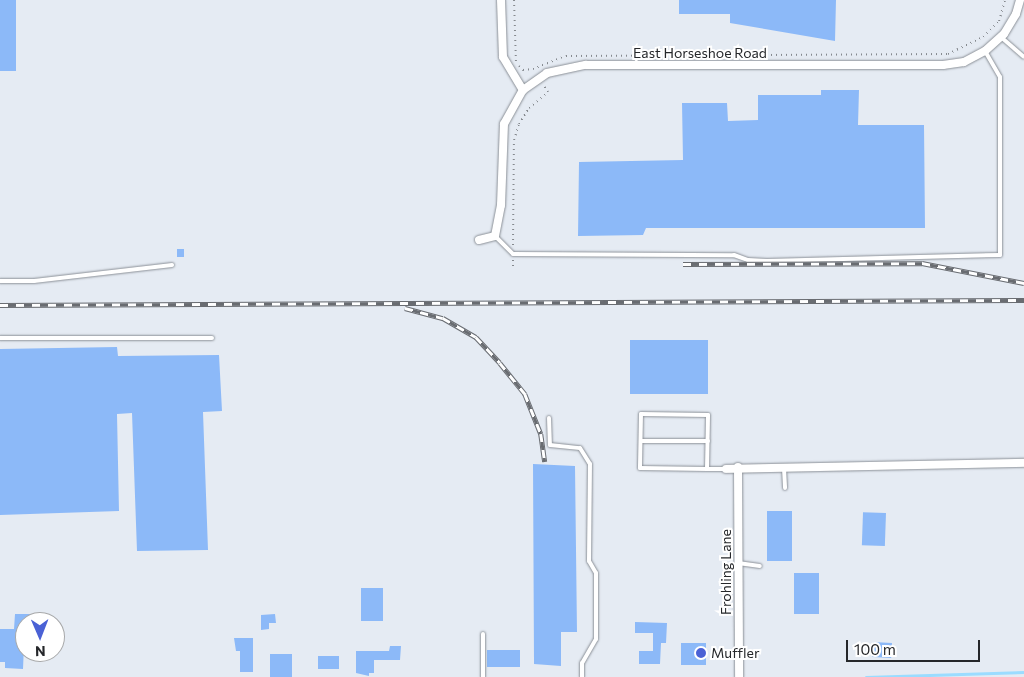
<!DOCTYPE html>
<html>
<head>
<meta charset="utf-8">
<style>
	body { margin:0 }
	#map { position:relative; width:1024px; height:677px; overflow:hidden; background:#e5ebf3; font-family:Commissioner,sans-serif }
	div>[style] { position:absolute }
	.stream>* { height:2.5px; margin:-1.25px; padding:0 1.25px; transform-origin:1.25px; border-radius:1.25px; background:#9bdcff }
	.building>* { inset:0; background:#8cb9f8; transform-origin:0 0 }
	.path>* { height:2px; margin-top:-1px; transform-origin:0; background:repeating-linear-gradient(90deg,#85898e 0 1px,transparent 0 5px) }
	.roads { filter:drop-shadow(0 0 1px #8b9097) drop-shadow(0 0 1px #8b9097) }
	.service>* { height:4px; margin:-2px; padding:0 2px; transform-origin:2px; border-radius:2px; background:#fff }
	.minor>* { height:8px; margin:-4px; padding:0 4px; transform-origin:4px; border-radius:4px; background:#fff }
	.rail>* { height:4.5px; margin-top:-2.25px; transform-origin:0; background:repeating-linear-gradient(90deg,#fff 0 8px,#696c71 0 16px); box-sizing:border-box; border-block:1px solid #696c71 }
	.dots>* { width:14px; height:14px; translate:-50% -50%; box-sizing:border-box; border:2px solid #fff; border-radius:50% }
	span { translate:-50% -50%; white-space:nowrap; text-align:center; line-height:1.15; -webkit-text-stroke:4px #fff; paint-order:stroke }
	.street-label { font-size:14px; color:#25272a }
	.poi-label { font-size:14px; color:#25272a }
	.left { translate:0 -50%; text-align:left }
	.north { position:absolute; left:15px; top:612px; width:50px; height:50px; box-sizing:border-box; background:#fff; border:1px solid #a8a9aa; border-radius:50%; rotate:179deg; font-size:14px; font-weight:700; line-height:20px; text-align:center; color:#25272a }
	.north::after { content:''; display:block; margin:auto; width:18px; height:22px; background:#4a61d5; clip-path:polygon(50% 0,100% 100%,50% 72%,0 100%) }
	.scale { position:absolute; left:846px; top:640px; width:134px; height:22px; box-sizing:border-box; border:2px solid #25272a; border-top:0; padding-left:6px; font-size:15px; line-height:18px; white-space:nowrap; color:#25272a; -webkit-text-stroke:4px #fff; paint-order:stroke }
</style>
</head>
<body>
<div id="map">
	<div class="stream">
		<div style="left:866px;top:677px;width:158px;rotate:-1.8deg"></div>
	</div>
	<div class="building">
		<div style="left:0;top:0;width:16px;height:71px"></div>
		<div style="clip-path:polygon(679px 0,836px 0,835px 41px,730px 23px,730px 14px,679px 14px)"></div>
		<div style="clip-path:polygon(821px 90px,859px 90px,858px 125px,924px 125px,925px 228px,646px 228px,643px 235px,578px 236px,579px 162px,683px 160px,682px 103px,727px 103px,728px 121px,758px 120px,758px 95px,821px 95px)"></div>
		<div style="left:184px;top:249px;width:8px;height:7px;rotate:90deg"></div>
		<div style="left:708px;top:340px;width:54px;height:78px;rotate:90deg"></div>
		<div style="clip-path:polygon(117px 347px,118px 356px,219px 355px,222px 411px,203px 412px,208px 550px,137px 551px,132px 413px,117px 414px,119px 511px,0 515px,0 349px)"></div>
		<div style="clip-path:polygon(533px 464px,575px 466px,577px 632px,561px 632px,561px 666px,534px 664px)"></div>
		<div style="left:767px;top:511px;width:25px;height:50px"></div>
		<div style="left:886px;top:513px;width:33px;height:23px;rotate:92deg"></div>
		<div style="left:794px;top:573px;width:25px;height:41px"></div>
		<div style="left:383px;top:588px;width:33px;height:22px;rotate:90deg"></div>
		<div style="clip-path:polygon(15px 614px,31px 614px,31px 622px,25px 622px,23px 669px,5px 668px,5px 662px,0 662px,0 629px,14px 629px)"></div>
		<div style="clip-path:polygon(275px 614px,276px 623px,269px 623px,269px 629px,261px 630px,261px 615px)"></div>
		<div style="clip-path:polygon(635px 622px,667px 623px,666px 643px,661px 643px,660px 664px,639px 664px,639px 651px,653px 651px,653px 633px,635px 633px)"></div>
		<div style="clip-path:polygon(234px 638px,253px 638px,253px 672px,240px 672px,240px 651px,236px 651px)"></div>
		<div style="left:873px;top:642px;width:19px;height:15px;rotate:3deg"></div>
		<div style="left:706px;top:643px;width:22px;height:25px;rotate:90deg"></div>
		<div style="clip-path:polygon(390px 646px,401px 646px,400px 660px,374px 660px,374px 673px,369px 673px,369px 676px,356px 673px,356px 651px,389px 651px)"></div>
		<div style="left:487px;top:650px;width:33px;height:17px"></div>
		<div style="left:270px;top:654px;width:22px;height:23px"></div>
		<div style="left:339px;top:656px;width:13px;height:21px;rotate:90deg"></div>
	</div>
	<div class="path">
		<div style="left:514px;top:0;width:62px;rotate:88.2deg"></div>
		<div style="left:519px;top:66px;width:6px;rotate:45deg"></div>
		<div style="left:523px;top:70px;width:10px;rotate:-6deg"></div>
		<div style="left:533px;top:69px;width:35px;rotate:-22deg"></div>
		<div style="left:566px;top:56px;width:382px;rotate:-0.3deg"></div>
		<div style="left:948px;top:54px;width:39px;rotate:-26deg"></div>
		<div style="left:983px;top:37px;width:23px;rotate:-45deg"></div>
		<div style="left:999px;top:21px;width:22px;rotate:-74deg"></div>
		<div style="left:513px;top:245px;width:105px;rotate:-89.5deg"></div>
		<div style="left:514px;top:140px;width:17px;rotate:-73deg"></div>
		<div style="left:519px;top:124px;width:19px;rotate:-58deg"></div>
		<div style="left:529px;top:108px;width:25px;rotate:-40deg"></div>
		<div style="left:548px;top:92px;width:7px;rotate:-124deg"></div>
		<div style="left:513px;top:260px;width:9px;rotate:90deg"></div>
	</div>
	<div class="roads">
		<div class="service">
			<div style="left:1001px;top:37px;width:30px;rotate:41deg"></div>
			<div style="left:495px;top:236px;width:25px;rotate:45deg"></div>
			<div style="left:513px;top:254px;width:221px;rotate:0.3deg"></div>
			<div style="left:734px;top:255px;width:15px;rotate:20deg"></div>
			<div style="left:748px;top:260px;width:19px;rotate:3deg"></div>
			<div style="left:767px;top:261px;width:233px;rotate:-1.5deg"></div>
			<div style="left:1000px;top:255px;width:178px;rotate:-90deg"></div>
			<div style="left:1000px;top:77px;width:30px;rotate:-120deg"></div>
			<div style="left:0;top:281px;width:34px"></div>
			<div style="left:34px;top:281px;width:139px;rotate:-6.6deg"></div>
			<div style="left:0;top:338px;width:212px"></div>
			<div style="left:549px;top:418px;width:27px;rotate:88deg"></div>
			<div style="left:550px;top:445px;width:30px;rotate:6deg"></div>
			<div style="left:580px;top:448px;width:19px;rotate:58deg"></div>
			<div style="left:590px;top:464px;width:97px;rotate:90.6deg"></div>
			<div style="left:589px;top:561px;width:14px;rotate:60deg"></div>
			<div style="left:596px;top:573px;width:66px;rotate:90deg"></div>
			<div style="left:596px;top:639px;width:28px;rotate:120deg"></div>
			<div style="left:582px;top:663px;width:14px;rotate:90deg"></div>
			<div style="left:641px;top:441px;width:67px"></div>
			<div style="left:784px;top:468px;width:20px;rotate:87deg"></div>
			<div style="left:707px;top:469px;width:54px;rotate:-88.9deg"></div>
			<div style="left:708px;top:415px;width:67px;rotate:-179.1deg"></div>
			<div style="left:641px;top:414px;width:54px;rotate:91.1deg"></div>
			<div style="left:640px;top:468px;width:67px;rotate:0.9deg"></div>
			<div style="left:707px;top:469px;width:19px"></div>
			<div style="left:738px;top:563px;width:22px;rotate:8deg"></div>
			<div style="left:483px;top:634px;width:43px;rotate:90deg"></div>
		</div>
		<div class="minor">
			<div style="left:501px;top:0;width:57px;rotate:88deg"></div>
			<div style="left:503px;top:57px;width:39px;rotate:59deg"></div>
			<div style="left:479px;top:240px;width:16px;rotate:-14deg"></div>
			<div style="left:495px;top:236px;width:32px;rotate:-79deg"></div>
			<div style="left:501px;top:205px;width:81px;rotate:-87.9deg"></div>
			<div style="left:504px;top:124px;width:39px;rotate:-61deg"></div>
			<div style="left:523px;top:90px;width:29px;rotate:-35deg"></div>
			<div style="left:547px;top:73px;width:40px;rotate:-12deg"></div>
			<div style="left:586px;top:65px;width:357px"></div>
			<div style="left:943px;top:65px;width:21px;rotate:-8deg"></div>
			<div style="left:964px;top:62px;width:24px;rotate:-28deg"></div>
			<div style="left:985px;top:51px;width:25px;rotate:-42deg"></div>
			<div style="left:1004px;top:34px;width:23px;rotate:-59deg"></div>
			<div style="left:1016px;top:14px;width:15px;rotate:-74deg"></div>
			<div style="left:738px;top:467px;width:210px;rotate:89.7deg"></div>
			<div style="left:726px;top:469px;width:298px;rotate:-1.2deg"></div>
		</div>
	</div>
	<div class="rail">
		<div style="left:683px;top:264px;width:239px;rotate:-0.2deg"></div>
		<div style="left:922px;top:263px;width:104px;rotate:11.1deg"></div>
		<div style="left:0;top:305px;width:1024px;rotate:-0.28deg"></div>
		<div style="left:405px;top:308px;width:39px;rotate:15deg"></div>
		<div style="left:443px;top:318px;width:38px;rotate:30deg"></div>
		<div style="left:476px;top:337px;width:35px;rotate:47deg"></div>
		<div style="left:500px;top:363px;width:40px;rotate:51deg"></div>
		<div style="left:525px;top:394px;width:43px;rotate:68.2deg"></div>
		<div style="left:541px;top:434px;width:28px;rotate:82deg"></div>
	</div>
	<div class="dots">
		<div style="left:701px;top:653px;background:#4a61d5"></div>
	</div>
	<div class="street-label">
		<span style="left:700px;top:53px">East Horseshoe Road</span>
		<span style="left:726px;top:572px;rotate:-90deg">Frohling Lane</span>
	</div>
	<div class="poi-label">
		<span class="left" style="left:711px;top:653px">Muffler</span>
	</div>
	<div class="north">N</div>
	<div class="scale">100 m</div>
</div>
</body>
</html>
